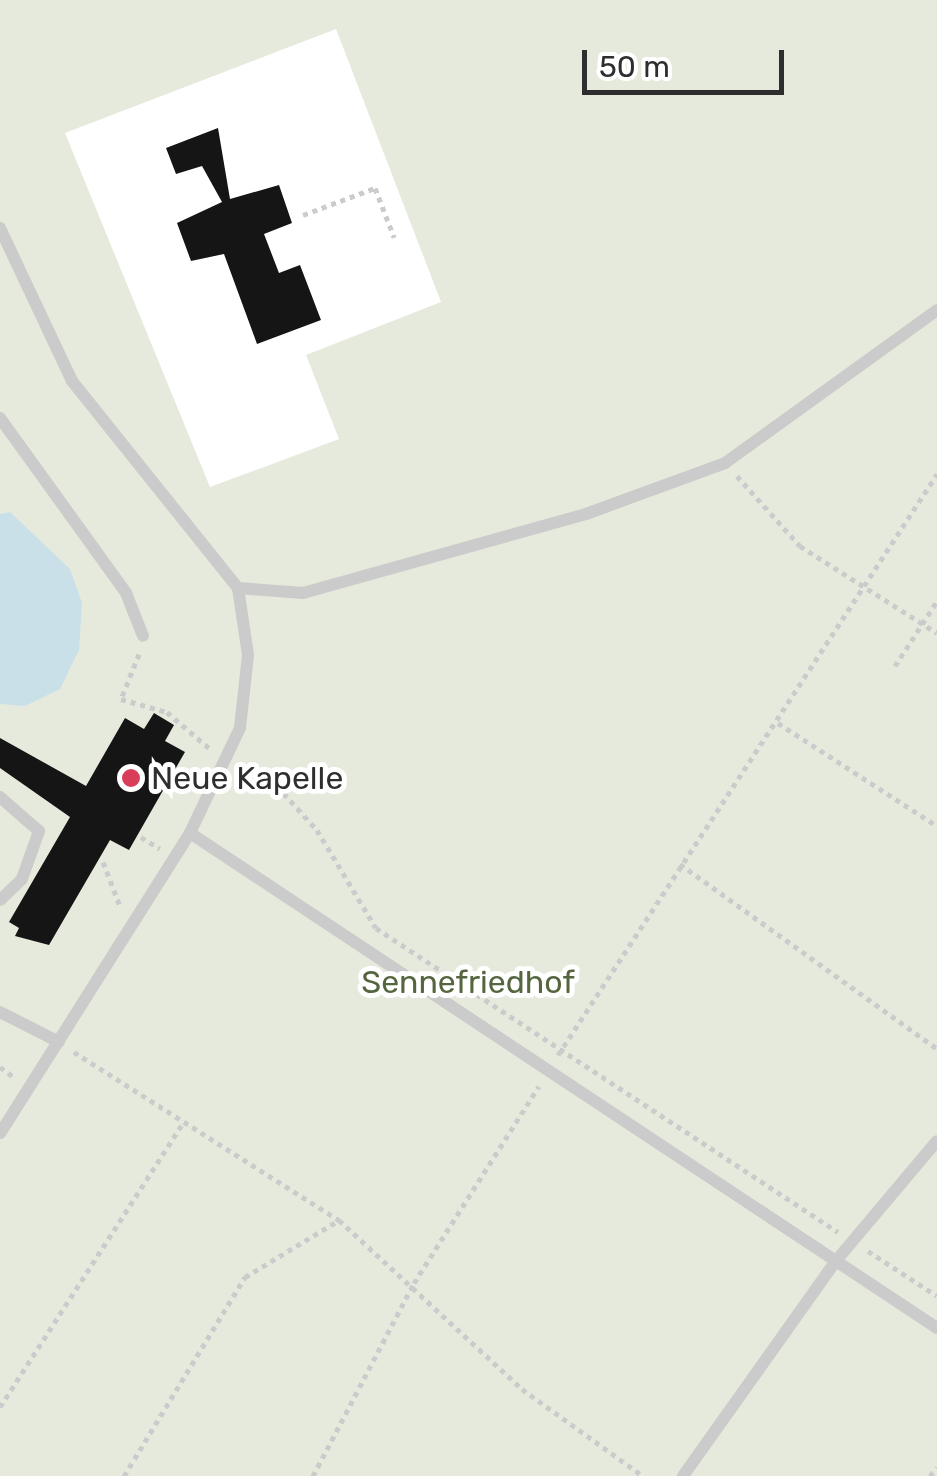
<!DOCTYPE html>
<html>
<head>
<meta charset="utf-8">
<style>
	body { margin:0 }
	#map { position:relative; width:937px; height:1476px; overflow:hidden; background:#fff; font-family:Rubik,sans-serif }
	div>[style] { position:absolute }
	.green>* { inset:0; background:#e5eadc }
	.water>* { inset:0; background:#cae0e9 }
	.building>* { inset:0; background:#151515 }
	.path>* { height:5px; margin-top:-2.5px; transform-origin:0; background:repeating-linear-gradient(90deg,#cbcbcb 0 5px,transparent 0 10px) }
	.lane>* { height:12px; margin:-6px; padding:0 6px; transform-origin:6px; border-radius:6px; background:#cbcbcb }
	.dots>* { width:28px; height:28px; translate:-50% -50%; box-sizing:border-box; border:5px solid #fff; border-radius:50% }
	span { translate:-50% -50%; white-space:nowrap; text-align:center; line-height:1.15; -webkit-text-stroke:10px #fff; paint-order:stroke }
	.poi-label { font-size:32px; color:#2e2e2e }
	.left { translate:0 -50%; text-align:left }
	.park-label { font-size:32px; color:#55663f }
	.scale { position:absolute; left:582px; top:50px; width:202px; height:45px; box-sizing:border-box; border:5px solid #2e2e2e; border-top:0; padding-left:12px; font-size:30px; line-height:35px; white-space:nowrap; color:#2e2e2e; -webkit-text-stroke:8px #fff; paint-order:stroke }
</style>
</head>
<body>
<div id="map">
	<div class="green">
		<div style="clip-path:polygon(evenodd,0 0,937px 0,937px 1476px,0 1476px,0 0,336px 29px,441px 302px,306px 355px,339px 439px,210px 487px,65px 133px,336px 29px)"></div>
	</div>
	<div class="water">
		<div style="clip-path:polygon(10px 512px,70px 569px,82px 603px,79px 650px,60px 689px,25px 706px,0 704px,0 514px)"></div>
	</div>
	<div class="building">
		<div style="clip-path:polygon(218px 128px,230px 199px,279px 185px,292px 223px,264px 234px,279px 273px,300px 265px,321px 320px,257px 344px,224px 254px,191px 261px,177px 223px,222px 202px,202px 166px,176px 174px,166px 148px)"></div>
		<div style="clip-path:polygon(154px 713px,174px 725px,165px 741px,185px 752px,129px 850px,110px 840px,49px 945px,15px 936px,19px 928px,9px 922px,70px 817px,0 768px,0 738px,86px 786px,125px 718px,144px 729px)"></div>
	</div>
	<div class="path">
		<div style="left:303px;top:215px;width:77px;rotate:-20.6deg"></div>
		<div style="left:375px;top:188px;width:53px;rotate:68.8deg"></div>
		<div style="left:737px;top:476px;width:94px;rotate:48deg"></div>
		<div style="left:800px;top:546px;width:162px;rotate:32.4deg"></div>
		<div style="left:139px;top:654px;width:48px;rotate:111.8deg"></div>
		<div style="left:121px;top:699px;width:48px;rotate:15.8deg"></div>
		<div style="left:167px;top:712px;width:55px;rotate:40.6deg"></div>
		<div style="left:895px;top:666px;width:77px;rotate:-57.1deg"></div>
		<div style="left:778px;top:723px;width:189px;rotate:32.9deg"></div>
		<div style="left:241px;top:765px;width:42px;rotate:30.3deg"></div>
		<div style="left:277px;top:786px;width:59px;rotate:47.7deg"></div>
		<div style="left:317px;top:830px;width:114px;rotate:59deg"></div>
		<div style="left:376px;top:928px;width:553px;rotate:33.35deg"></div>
		<div style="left:141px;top:837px;width:22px;rotate:32deg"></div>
		<div style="left:103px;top:862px;width:47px;rotate:68.9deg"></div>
		<div style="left:680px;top:864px;width:317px;rotate:35.7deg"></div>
		<div style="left:74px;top:1052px;width:314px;rotate:32.4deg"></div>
		<div style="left:339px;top:1220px;width:249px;rotate:42.7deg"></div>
		<div style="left:522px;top:1389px;width:149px;rotate:35.7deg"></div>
		<div style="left:558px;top:1055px;width:694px;rotate:-56.88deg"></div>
		<div style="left:0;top:1067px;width:17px;rotate:36deg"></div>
		<div style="left:868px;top:1251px;width:82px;rotate:33.1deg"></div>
		<div style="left:0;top:1407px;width:340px;rotate:-57.2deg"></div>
		<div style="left:124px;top:1476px;width:233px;rotate:-58.7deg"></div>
		<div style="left:245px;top:1277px;width:110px;rotate:-31.2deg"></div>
		<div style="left:313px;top:1476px;width:218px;rotate:-62.4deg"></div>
		<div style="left:414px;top:1283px;width:233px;rotate:-57.6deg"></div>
		<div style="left:930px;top:1476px;width:11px;rotate:-52deg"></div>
	</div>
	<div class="lane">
		<div style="left:0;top:228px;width:169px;rotate:64.8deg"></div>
		<div style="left:72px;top:381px;width:265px;rotate:51.3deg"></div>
		<div style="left:238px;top:588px;width:68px;rotate:81.5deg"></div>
		<div style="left:248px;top:655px;width:73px;rotate:96.3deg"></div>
		<div style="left:240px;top:728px;width:116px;rotate:115.5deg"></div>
		<div style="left:190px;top:833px;width:355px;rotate:122.3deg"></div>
		<div style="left:0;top:418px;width:216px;rotate:54.2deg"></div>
		<div style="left:126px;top:593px;width:46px;rotate:68.4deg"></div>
		<div style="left:238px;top:588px;width:65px;rotate:4.4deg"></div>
		<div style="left:303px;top:593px;width:294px;rotate:-15.6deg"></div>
		<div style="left:586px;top:514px;width:148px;rotate:-20.1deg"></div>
		<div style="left:725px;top:463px;width:261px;rotate:-35.8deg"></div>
		<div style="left:0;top:797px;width:52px;rotate:41.1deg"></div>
		<div style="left:39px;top:831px;width:51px;rotate:109.5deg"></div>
		<div style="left:22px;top:879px;width:30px;rotate:136deg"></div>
		<div style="left:190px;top:833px;width:896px;rotate:33.53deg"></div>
		<div style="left:0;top:1012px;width:66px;rotate:27deg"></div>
		<div style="left:683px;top:1476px;width:262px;rotate:-54.6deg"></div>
		<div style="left:835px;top:1262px;width:158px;rotate:-49.9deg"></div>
	</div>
	<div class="dots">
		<div style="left:131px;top:778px;background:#d83d59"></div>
	</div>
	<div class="poi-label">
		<span class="left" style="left:151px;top:778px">Neue Kapelle</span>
	</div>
	<div class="park-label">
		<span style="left:468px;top:982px">Sennefriedhof</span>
	</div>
	<div class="scale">50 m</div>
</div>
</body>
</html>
